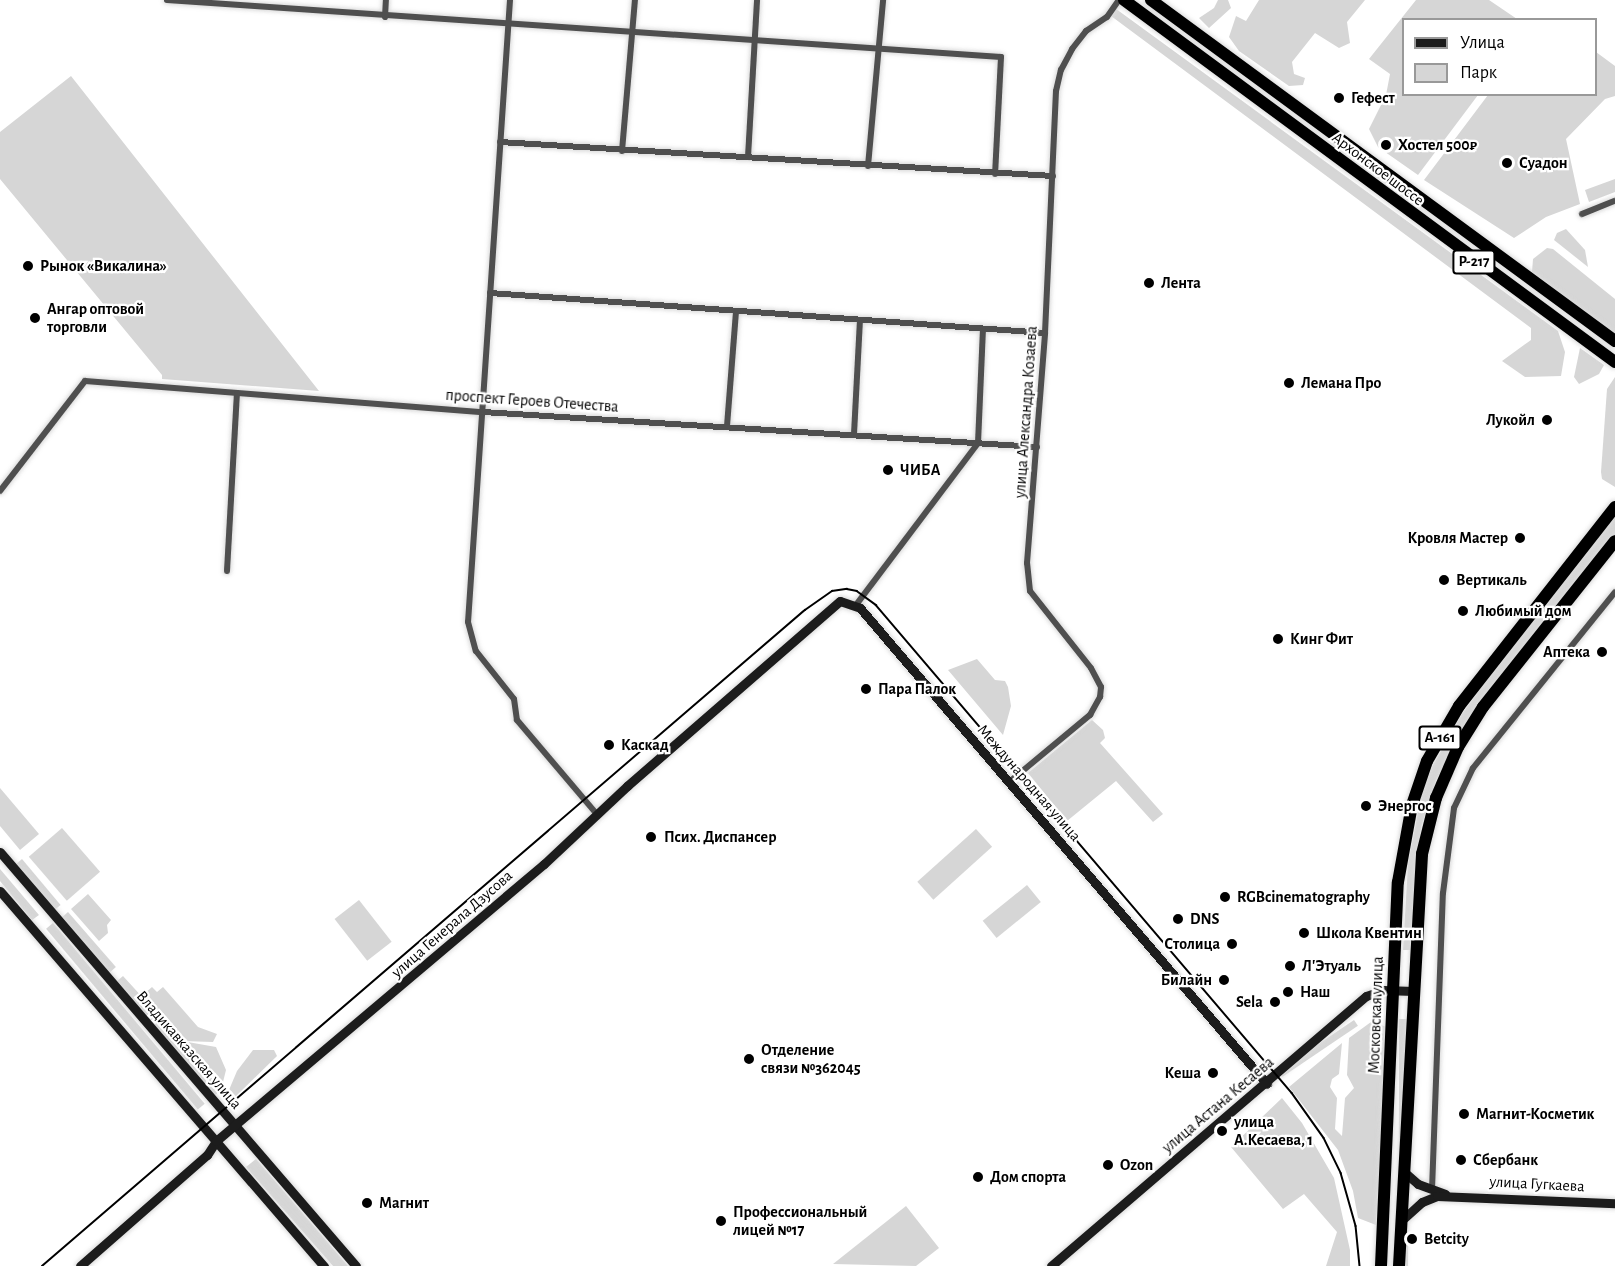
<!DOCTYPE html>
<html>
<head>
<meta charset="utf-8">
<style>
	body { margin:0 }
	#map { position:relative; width:1615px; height:1266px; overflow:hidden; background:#fff; font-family:"Alegreya Sans",sans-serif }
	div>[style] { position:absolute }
	.green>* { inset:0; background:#d6d6d6; transform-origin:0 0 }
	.roads { filter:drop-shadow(0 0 2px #dbdbdb) drop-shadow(0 0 2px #dbdbdb) }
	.street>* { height:6px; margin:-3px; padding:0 3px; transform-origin:3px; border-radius:3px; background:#4f4f4f }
	.secondary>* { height:9px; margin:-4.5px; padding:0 4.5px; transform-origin:4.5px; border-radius:4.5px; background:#1c1c1c }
	.highway>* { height:12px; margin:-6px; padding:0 6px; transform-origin:6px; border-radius:6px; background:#000 }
	.tram>* { height:1.5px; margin:-0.75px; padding:0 0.75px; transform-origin:0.75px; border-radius:0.75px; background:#000 }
	.dots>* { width:16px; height:16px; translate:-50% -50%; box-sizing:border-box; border:3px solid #fff; border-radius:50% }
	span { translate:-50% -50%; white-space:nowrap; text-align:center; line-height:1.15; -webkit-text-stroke:4.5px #fff; paint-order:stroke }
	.shield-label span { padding:2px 4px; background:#fff; border:2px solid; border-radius:4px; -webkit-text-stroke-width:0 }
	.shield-label { font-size:15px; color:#000; font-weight:700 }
	.poi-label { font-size:16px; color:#000; font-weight:700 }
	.left { translate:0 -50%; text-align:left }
	.right { translate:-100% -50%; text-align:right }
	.street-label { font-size:16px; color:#000 }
	.legend { position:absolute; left:1402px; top:18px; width:195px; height:78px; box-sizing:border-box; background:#fff; border:2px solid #999; margin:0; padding:8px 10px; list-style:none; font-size:18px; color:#000 }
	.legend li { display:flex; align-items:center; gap:12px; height:30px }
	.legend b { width:30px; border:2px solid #999 }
</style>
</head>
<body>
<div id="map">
	<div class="green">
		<div style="clip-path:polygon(1218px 0,1228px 0,1231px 8px,1209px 28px,1199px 18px,1214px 8px)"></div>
		<div style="clip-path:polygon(1259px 0,1365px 0,1347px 22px,1350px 43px,1339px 48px,1315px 33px,1292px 62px,1294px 74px,1305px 78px,1303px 85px,1289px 86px,1239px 51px,1229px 37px,1236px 16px,1246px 21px)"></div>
		<div style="clip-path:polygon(1416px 0,1489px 0,1517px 19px,1404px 20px,1404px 94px,1478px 95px,1418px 175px,1378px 147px,1369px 129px,1386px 95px,1390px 74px,1369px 59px)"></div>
		<div style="clip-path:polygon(1112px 6px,1558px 331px,1565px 352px,1561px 376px,1525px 377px,1502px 361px,1531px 340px,1531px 328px,1107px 13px)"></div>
		<div style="clip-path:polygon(1596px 52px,1615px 66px,1615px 96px,1605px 99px,1566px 139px,1580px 204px,1546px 217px,1514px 238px,1424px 180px,1488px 95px,1596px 94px)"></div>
		<div style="clip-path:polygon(71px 76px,319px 391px,162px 379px,162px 375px,0 179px,0 132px)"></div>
		<div style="clip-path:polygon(1615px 179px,1615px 192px,1589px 202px,1585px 190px)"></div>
		<div style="clip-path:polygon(1566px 229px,1585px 250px,1588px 267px,1554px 240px,1557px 233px)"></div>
		<div style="clip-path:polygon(1547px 248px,1553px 249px,1615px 299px,1615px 335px,1532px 272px,1533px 259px)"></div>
		<div style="clip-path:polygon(1580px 348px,1604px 365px,1599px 374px,1579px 384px,1574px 377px)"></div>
		<div style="clip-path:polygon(1615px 377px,1615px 487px,1602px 479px,1601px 472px,1607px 389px)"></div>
		<div style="clip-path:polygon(1615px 515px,1615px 536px,1459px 737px,1436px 780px,1421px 827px,1410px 950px,1403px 950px,1408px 864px,1422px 792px,1432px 767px,1462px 714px,1494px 670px)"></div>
		<div style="clip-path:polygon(977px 659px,995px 680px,1005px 681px,1008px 687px,1011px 706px,1003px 735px,948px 670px)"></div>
		<div style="clip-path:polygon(1092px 720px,1103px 730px,1105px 738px,1100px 743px,1163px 814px,1153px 822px,1116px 781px,1067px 821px,1028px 773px)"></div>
		<div style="clip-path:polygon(0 788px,39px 834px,20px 850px,0 826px)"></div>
		<div style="left:62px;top:828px;width:58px;height:44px;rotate:49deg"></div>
		<div style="left:976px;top:829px;width:24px;height:79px;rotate:48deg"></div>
		<div style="left:22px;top:859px;width:60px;height:8px;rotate:50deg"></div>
		<div style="clip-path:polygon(0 869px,39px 915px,32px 920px,0 881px)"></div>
		<div style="left:1027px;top:885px;width:22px;height:57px;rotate:51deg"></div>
		<div style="clip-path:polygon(88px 894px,111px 920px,107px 925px,108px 933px,99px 941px,71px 909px)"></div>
		<div style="left:359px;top:900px;width:53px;height:31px;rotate:52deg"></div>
		<div style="left:68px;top:912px;width:73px;height:9px;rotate:49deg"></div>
		<div style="left:53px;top:923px;width:236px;height:9px;rotate:50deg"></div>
		<div style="clip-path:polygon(123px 976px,177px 1035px,144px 994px,152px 987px,157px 992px,163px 987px,198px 1027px,217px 1034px,213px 1042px,182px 1041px,216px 1047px,226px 1070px,222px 1086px,195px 1057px,221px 1090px,213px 1097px,115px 983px)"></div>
		<div style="left:1399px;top:1019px;width:9px;height:247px"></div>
		<div style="left:1354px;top:1020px;width:7px;height:91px;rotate:56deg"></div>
		<div style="clip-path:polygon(1371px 1022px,1387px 1027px,1376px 1225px,1358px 1218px,1353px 1191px,1338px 1150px,1289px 1087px,1342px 1043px,1339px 1074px,1332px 1079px,1330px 1087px,1337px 1098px,1335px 1129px,1342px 1136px,1345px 1098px,1354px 1088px,1347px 1075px,1349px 1038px)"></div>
		<div style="clip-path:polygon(253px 1050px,274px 1050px,277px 1056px,234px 1098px,229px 1090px,237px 1071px)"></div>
		<div style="clip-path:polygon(1282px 1098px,1302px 1123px,1334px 1178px,1350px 1250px,1350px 1266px,1326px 1266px,1337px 1232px,1304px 1194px,1283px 1209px,1231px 1147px)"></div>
		<div style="clip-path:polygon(256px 1159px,348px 1266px,333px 1266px,246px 1167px)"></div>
		<div style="clip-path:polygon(906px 1206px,939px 1248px,916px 1266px,833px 1264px)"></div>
	</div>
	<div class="roads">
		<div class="street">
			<div style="left:167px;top:0;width:836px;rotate:3.91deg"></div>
			<div style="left:1001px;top:57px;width:117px;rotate:92.9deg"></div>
			<div style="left:510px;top:0;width:623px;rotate:93.86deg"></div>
			<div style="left:468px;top:622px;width:30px;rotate:75deg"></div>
			<div style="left:476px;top:651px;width:61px;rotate:51.6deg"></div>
			<div style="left:514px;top:699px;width:21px;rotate:82deg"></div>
			<div style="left:517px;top:720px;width:122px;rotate:49.7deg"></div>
			<div style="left:385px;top:17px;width:17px;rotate:-87deg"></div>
			<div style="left:500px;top:142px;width:554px;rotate:3.52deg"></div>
			<div style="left:622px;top:151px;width:152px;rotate:-85.1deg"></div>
			<div style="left:748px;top:157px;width:157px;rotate:-86.7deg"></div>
			<div style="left:868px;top:166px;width:167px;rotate:-84.8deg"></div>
			<div style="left:1582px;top:214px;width:35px;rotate:-22deg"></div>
			<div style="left:490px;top:293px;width:556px;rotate:4.12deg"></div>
			<div style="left:727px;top:426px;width:115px;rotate:-85.5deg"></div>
			<div style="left:854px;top:434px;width:114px;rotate:-87deg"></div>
			<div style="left:0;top:491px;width:139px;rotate:-52.3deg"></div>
			<div style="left:85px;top:381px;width:399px;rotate:4.5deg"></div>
			<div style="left:483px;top:412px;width:555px;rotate:3.61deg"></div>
			<div style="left:227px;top:571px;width:178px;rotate:-86.8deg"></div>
			<div style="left:856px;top:605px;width:203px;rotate:-53deg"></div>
			<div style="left:978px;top:443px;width:114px;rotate:-87.5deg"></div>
			<div style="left:1008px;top:783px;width:107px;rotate:-39.7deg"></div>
			<div style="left:1090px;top:715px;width:21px;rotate:-61deg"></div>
			<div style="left:1100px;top:697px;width:10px;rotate:-84deg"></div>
			<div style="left:1101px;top:687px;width:21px;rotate:-118deg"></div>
			<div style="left:1091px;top:668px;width:98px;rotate:-128.4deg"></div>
			<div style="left:1030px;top:591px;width:28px;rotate:-96deg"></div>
			<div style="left:1027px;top:563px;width:231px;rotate:-85.5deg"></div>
			<div style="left:1045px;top:333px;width:242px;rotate:-87.4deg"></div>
			<div style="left:1056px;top:91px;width:22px;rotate:-77deg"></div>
			<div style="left:1061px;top:70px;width:24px;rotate:-62deg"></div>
			<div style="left:1072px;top:49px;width:23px;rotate:-52deg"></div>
			<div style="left:1086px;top:31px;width:25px;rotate:-34deg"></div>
			<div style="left:1107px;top:17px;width:21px;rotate:-55deg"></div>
			<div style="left:1432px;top:1190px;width:297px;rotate:-87.9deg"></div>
			<div style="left:1443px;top:893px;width:86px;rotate:-82.6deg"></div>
			<div style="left:1454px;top:808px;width:44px;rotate:-64.6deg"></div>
			<div style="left:1473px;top:768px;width:226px;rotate:-51.1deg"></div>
		</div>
		<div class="secondary">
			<div style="left:0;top:852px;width:546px;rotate:49.31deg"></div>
			<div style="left:0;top:891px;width:496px;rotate:49.2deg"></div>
			<div style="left:1403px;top:1171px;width:20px;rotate:41deg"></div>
			<div style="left:1418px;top:1184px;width:29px;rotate:20deg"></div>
			<div style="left:1402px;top:1220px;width:27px;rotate:-42deg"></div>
			<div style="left:1422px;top:1202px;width:16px;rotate:-22deg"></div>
			<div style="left:1437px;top:1196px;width:178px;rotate:2.3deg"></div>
			<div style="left:80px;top:1266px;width:169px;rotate:-41.2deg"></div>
			<div style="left:207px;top:1155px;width:17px;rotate:-57deg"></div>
			<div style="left:216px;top:1141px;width:429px;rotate:-40.2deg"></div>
			<div style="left:544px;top:864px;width:114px;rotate:-43.2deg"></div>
			<div style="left:627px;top:786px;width:282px;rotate:-41deg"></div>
			<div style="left:840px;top:601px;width:21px;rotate:19deg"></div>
			<div style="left:860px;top:608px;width:626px;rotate:49.47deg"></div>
			<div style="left:1051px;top:1266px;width:415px;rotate:-40.6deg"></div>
			<div style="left:1366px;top:996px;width:18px;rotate:-19deg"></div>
			<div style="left:1383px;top:990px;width:31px;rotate:2deg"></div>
		</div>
		<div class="highway">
			<div style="left:1124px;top:0;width:610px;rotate:36.4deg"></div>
			<div style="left:1151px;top:0;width:576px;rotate:36.31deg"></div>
			<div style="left:1381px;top:1266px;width:384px;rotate:-87.5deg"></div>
			<div style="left:1398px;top:882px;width:78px;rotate:-79.7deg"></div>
			<div style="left:1412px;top:805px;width:46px;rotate:-71.2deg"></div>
			<div style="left:1427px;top:761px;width:64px;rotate:-59.8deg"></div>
			<div style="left:1459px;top:706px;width:253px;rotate:-51.9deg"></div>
			<div style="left:1399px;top:1266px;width:413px;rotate:-86.8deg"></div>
			<div style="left:1422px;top:854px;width:58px;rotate:-76deg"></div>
			<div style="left:1436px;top:798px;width:56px;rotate:-66.7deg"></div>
			<div style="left:1458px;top:747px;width:47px;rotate:-58deg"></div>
			<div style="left:1483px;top:707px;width:212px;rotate:-51.5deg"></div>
		</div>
	</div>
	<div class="tram">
		<div style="left:42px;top:1266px;width:1006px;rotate:-40.69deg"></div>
		<div style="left:805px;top:610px;width:33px;rotate:-35deg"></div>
		<div style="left:832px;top:591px;width:15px;rotate:-8deg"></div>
		<div style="left:847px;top:589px;width:10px;rotate:11deg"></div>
		<div style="left:857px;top:591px;width:24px;rotate:36deg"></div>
		<div style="left:876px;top:605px;width:641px;rotate:49.55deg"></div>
		<div style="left:1292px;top:1093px;width:55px;rotate:54.6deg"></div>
		<div style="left:1324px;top:1138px;width:39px;rotate:64deg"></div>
		<div style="left:1341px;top:1173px;width:55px;rotate:74.2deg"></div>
		<div style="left:1356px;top:1226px;width:40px;rotate:84.3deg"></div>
	</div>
	<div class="dots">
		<div style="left:1339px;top:98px;background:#000"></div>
		<div style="left:1386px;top:145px;background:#000"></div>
		<div style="left:1507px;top:163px;background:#000"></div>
		<div style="left:28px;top:266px;background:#000"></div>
		<div style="left:1149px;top:283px;background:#000"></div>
		<div style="left:35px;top:318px;background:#000"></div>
		<div style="left:1289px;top:383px;background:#000"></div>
		<div style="left:1547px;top:420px;background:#000"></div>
		<div style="left:888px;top:470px;background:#000"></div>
		<div style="left:1520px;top:538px;background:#000"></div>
		<div style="left:1444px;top:580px;background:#000"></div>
		<div style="left:1463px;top:611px;background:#000"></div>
		<div style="left:1278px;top:639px;background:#000"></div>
		<div style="left:1602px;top:652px;background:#000"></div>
		<div style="left:866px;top:689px;background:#000"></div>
		<div style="left:609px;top:745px;background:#000"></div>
		<div style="left:1366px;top:806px;background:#000"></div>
		<div style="left:651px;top:837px;background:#000"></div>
		<div style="left:1225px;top:897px;background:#000"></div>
		<div style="left:1178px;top:919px;background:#000"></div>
		<div style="left:1304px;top:933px;background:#000"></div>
		<div style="left:1232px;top:944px;background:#000"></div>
		<div style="left:1290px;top:966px;background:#000"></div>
		<div style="left:1224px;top:980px;background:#000"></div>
		<div style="left:1288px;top:992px;background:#000"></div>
		<div style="left:1275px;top:1002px;background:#000"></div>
		<div style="left:749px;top:1059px;background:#000"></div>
		<div style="left:1213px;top:1073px;background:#000"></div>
		<div style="left:1464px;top:1114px;background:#000"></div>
		<div style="left:1222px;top:1131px;background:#000"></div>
		<div style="left:1461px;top:1160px;background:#000"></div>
		<div style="left:1108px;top:1165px;background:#000"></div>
		<div style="left:978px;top:1177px;background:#000"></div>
		<div style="left:367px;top:1203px;background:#000"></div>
		<div style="left:721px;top:1221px;background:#000"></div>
		<div style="left:1412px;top:1239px;background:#000"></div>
	</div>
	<div class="shield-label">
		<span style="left:1474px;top:262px">Р-217</span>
		<span style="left:1440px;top:738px">А-161</span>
	</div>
	<div class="poi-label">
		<span class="left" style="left:1351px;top:98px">Гефест</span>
		<span class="left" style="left:1398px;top:145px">Хостел 500₽</span>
		<span class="left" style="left:1519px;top:163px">Суадон</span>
		<span class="left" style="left:40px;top:266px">Рынок «Викалина»</span>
		<span class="left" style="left:1161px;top:283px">Лента</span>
		<span class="left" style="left:47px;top:318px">Ангар оптовой<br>торговли</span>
		<span class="left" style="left:1301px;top:383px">Лемана Про</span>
		<span class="right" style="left:1535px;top:420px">Лукойл</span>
		<span class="left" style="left:900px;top:470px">ЧИБА</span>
		<span class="right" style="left:1508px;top:538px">Кровля Мастер</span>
		<span class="left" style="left:1456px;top:580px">Вертикаль</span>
		<span class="left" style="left:1475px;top:611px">Любимый дом</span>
		<span class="left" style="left:1290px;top:639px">Кинг Фит</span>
		<span class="right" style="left:1590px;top:652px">Аптека</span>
		<span class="left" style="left:878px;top:689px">Пара Палок</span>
		<span class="left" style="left:621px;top:745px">Каскад</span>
		<span class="left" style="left:1378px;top:806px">Энергос</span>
		<span class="left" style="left:664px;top:837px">Псих. Диспансер</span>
		<span class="left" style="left:1237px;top:897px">RGBcinematography</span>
		<span class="left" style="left:1190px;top:919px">DNS</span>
		<span class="left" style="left:1316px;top:933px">Школа Квентин</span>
		<span class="right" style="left:1220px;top:944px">Столица</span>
		<span class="left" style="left:1302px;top:966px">Л'Этуаль</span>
		<span class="right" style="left:1212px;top:980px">Билайн</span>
		<span class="left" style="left:1300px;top:992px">Наш</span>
		<span class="right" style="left:1263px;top:1002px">Sela</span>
		<span class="left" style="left:761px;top:1059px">Отделение<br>связи №362045</span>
		<span class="right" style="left:1201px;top:1073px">Кеша</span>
		<span class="left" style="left:1476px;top:1114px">Магнит-Косметик</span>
		<span class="left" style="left:1234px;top:1131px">улица<br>А.Кесаева, 1</span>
		<span class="left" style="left:1473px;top:1160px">Сбербанк</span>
		<span class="left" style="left:1120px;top:1165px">Ozon</span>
		<span class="left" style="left:990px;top:1177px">Дом спорта</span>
		<span class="left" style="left:379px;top:1203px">Магнит</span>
		<span class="left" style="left:733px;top:1221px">Профессиональный<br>лицей №17</span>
		<span class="left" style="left:1424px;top:1239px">Betcity</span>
	</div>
	<div class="street-label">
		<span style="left:1378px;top:169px;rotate:37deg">Архонское шоссе</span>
		<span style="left:532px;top:401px;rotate:4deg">проспект Героев Отечества</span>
		<span style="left:1026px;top:412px;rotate:-86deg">улица Александра Козаева</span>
		<span style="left:1029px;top:783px;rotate:49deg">Международная улица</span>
		<span style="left:452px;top:924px;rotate:-41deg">улица Генерала Дзусова</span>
		<span style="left:1376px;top:1015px;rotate:-88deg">Московская улица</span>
		<span style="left:189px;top:1050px;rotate:49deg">Владикавказская улица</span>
		<span style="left:1218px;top:1105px;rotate:-40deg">улица Астана Кесаева</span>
		<span style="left:1537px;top:1184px;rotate:3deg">улица Гугкаева</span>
	</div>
	<ul class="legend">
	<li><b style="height:8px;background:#1c1c1c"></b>Улица</li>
	<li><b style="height:16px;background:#d6d6d6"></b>Парк</li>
	</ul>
</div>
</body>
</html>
